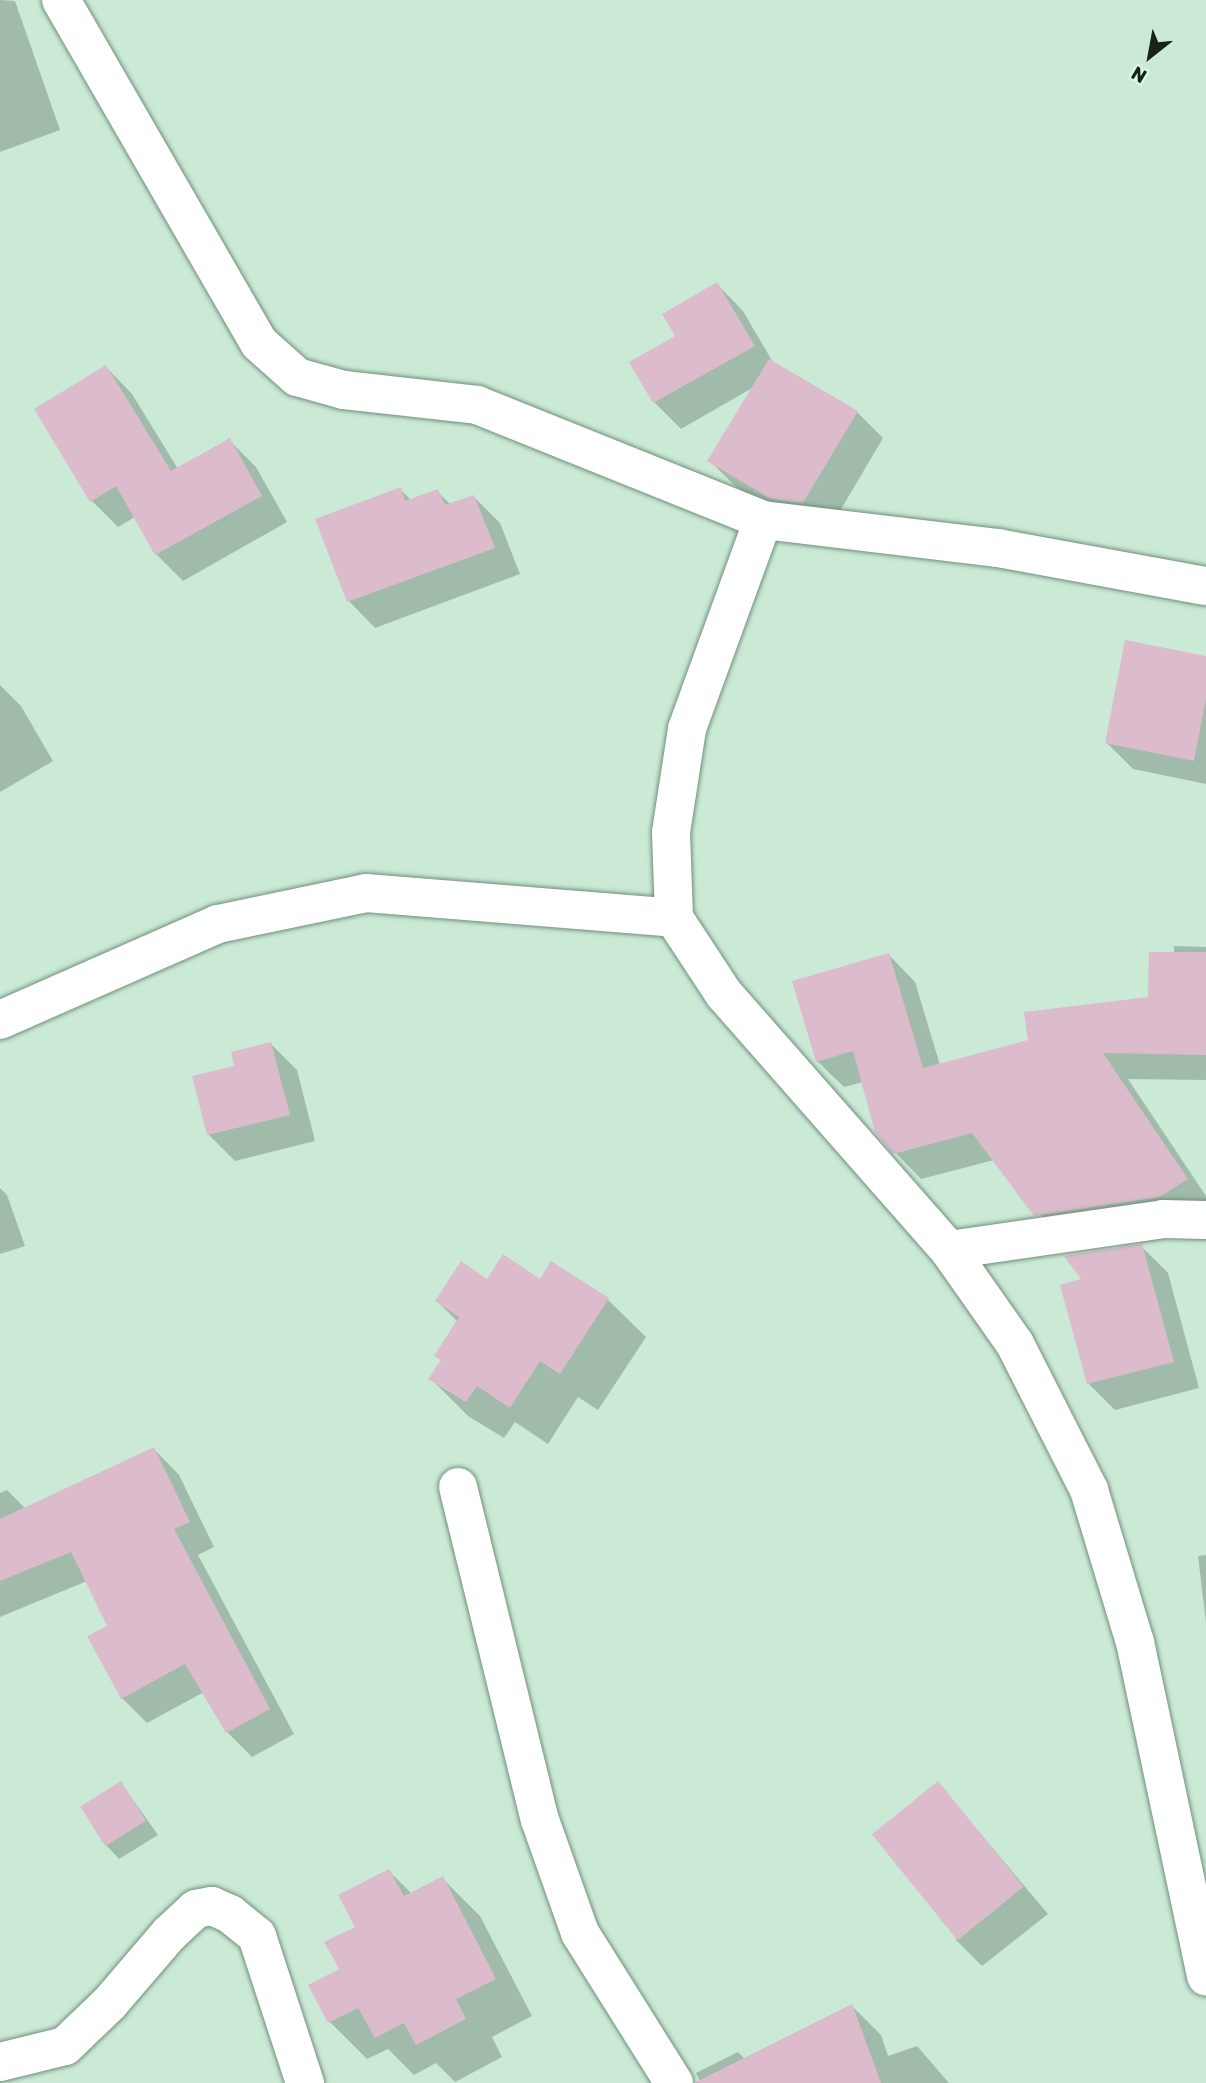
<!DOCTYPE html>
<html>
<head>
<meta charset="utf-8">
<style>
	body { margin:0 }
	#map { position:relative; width:1206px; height:2083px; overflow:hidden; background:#caead6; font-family:Rubik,sans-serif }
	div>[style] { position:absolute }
	.shadow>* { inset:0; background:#0003 }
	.building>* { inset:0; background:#dbbbcc; transform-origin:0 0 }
	.roads { filter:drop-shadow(0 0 2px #718e7c) drop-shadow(0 0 2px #718e7c) }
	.minor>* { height:38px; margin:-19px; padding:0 19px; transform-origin:19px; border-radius:19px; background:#fff }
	span { translate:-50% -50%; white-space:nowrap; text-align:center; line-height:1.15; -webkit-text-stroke:5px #d7f8e3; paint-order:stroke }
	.north { position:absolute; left:1115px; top:21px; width:70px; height:70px; -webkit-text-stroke:5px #d7f8e3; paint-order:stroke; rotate:211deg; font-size:19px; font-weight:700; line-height:28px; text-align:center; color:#17221b }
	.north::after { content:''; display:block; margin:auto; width:24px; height:32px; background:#17221b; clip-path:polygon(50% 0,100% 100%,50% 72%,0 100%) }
</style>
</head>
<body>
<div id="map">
	<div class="shadow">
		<div style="clip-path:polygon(0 0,15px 1px,60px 130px,0 152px)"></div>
		<div style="clip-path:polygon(717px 284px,743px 311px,774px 364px,857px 412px,883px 438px,830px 528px,799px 525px,736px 487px,710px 461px,754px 387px,681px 429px,654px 402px,632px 363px,677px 336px)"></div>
		<div style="clip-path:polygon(106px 367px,132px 394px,178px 469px,229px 440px,256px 467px,287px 522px,183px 581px,156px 554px,135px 517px,118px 527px,92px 501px)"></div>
		<div style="clip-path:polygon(400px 489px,411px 500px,437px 491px,451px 505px,474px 497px,500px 523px,520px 574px,375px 628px,349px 601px,317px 520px)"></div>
		<div style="clip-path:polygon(1206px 658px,1206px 784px,1133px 769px,1107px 743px)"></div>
		<div style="clip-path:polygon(0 685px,21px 706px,53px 761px,0 792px)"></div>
		<div style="clip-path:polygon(1174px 946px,1206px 947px,1206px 1080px,1128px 1079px,1206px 1196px,1206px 1210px,1062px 1241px,994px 1160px,921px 1179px,895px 1152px,863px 1082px,844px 1087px,817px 1061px,889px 955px,915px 982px,940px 1065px,1030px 1041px,1150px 998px,1174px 954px)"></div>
		<div style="clip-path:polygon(271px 1044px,297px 1070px,315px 1141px,235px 1161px,208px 1134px,236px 1068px)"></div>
		<div style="clip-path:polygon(0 1188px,7px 1195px,25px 1246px,0 1254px)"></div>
		<div style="clip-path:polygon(1141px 1246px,1168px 1273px,1199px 1388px,1115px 1410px,1089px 1384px,1084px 1280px)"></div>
		<div style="clip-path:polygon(552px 1264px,608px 1300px,646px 1337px,598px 1410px,578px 1397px,548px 1444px,515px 1422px,504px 1438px,468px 1416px,431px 1379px,442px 1361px,436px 1356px,458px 1322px,437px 1301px,488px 1281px,541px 1281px)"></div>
		<div style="clip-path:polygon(154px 1449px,179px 1475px,214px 1547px,198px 1555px,294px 1734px,252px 1757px,227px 1732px,204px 1692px,147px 1723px,122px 1698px,109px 1626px,87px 1581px,0 1617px,0 1493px,7px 1490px,26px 1509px)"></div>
		<div style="clip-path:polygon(1206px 1555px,1206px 1623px,1198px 1556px)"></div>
		<div style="clip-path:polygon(121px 1783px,158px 1835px,119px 1859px,106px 1845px)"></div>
		<div style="clip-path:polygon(938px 1783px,1048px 1914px,982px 1966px,956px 1940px)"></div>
		<div style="clip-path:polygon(389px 1871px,412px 1894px,442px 1878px,480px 1916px,532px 2016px,492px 2037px,502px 2057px,455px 2082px,436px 2063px,414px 2075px,388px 2049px,367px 2059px,330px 2022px,357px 1927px)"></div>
		<div style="clip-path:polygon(852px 2006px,881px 2035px,888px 2056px,917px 2046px,949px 2083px,701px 2083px,696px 2073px,738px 2052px,745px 2059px)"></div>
	</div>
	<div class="building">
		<div style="clip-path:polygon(717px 282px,755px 346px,653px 403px,629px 362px,675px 336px,662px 314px)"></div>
		<div style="clip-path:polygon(769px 359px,858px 411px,803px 503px,771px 499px,707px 461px)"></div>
		<div style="clip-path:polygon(106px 365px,171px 471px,230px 438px,262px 496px,155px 555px,116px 486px,90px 502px,34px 409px)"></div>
		<div style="clip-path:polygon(401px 487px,405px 501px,438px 489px,445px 505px,474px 495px,495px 548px,347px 602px,315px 519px)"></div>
		<div style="clip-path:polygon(1125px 640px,1206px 656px,1206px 698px,1194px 761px,1105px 743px)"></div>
		<div style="clip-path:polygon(1149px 952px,1206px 952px,1206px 1055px,1103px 1053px,1188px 1179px,1159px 1197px,1034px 1216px,972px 1133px,893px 1154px,875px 1132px,853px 1051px,816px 1062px,792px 981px,889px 953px,923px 1068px,1028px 1040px,1024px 1012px,1148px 997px)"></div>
		<div style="clip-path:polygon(271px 1042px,290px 1115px,207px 1135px,192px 1076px,234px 1066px,231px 1052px)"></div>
		<div style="clip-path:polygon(1142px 1244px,1174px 1362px,1087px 1384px,1060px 1285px,1081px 1279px,1064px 1256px)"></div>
		<div style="clip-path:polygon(503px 1254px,540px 1279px,551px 1261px,609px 1298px,560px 1374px,540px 1361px,510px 1408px,477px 1386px,466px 1402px,428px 1379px,441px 1360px,434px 1356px,459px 1317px,435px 1301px,461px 1261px,487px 1279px)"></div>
		<div style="clip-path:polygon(154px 1447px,190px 1522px,174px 1529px,270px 1709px,226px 1733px,185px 1664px,121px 1699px,87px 1636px,107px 1626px,71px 1552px,0 1581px,0 1519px)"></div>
		<div style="left:121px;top:1781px;width:47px;height:48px;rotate:58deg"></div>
		<div style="left:938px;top:1781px;width:136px;height:85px;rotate:51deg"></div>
		<div style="clip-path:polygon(389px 1869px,404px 1896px,443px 1876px,496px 1979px,456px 1999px,466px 2019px,416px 2045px,404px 2023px,375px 2038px,358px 2008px,328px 2023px,308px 1985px,339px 1969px,324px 1942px,355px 1927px,338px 1895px)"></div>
		<div style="clip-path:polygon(852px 2004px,881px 2083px,696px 2083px,696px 2082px)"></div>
	</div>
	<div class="roads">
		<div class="minor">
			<div style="left:61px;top:0;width:396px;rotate:60deg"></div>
			<div style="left:259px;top:343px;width:51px;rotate:41.8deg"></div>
			<div style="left:297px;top:377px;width:49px;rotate:15.5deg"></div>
			<div style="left:344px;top:390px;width:134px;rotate:6.4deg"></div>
			<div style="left:477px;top:405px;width:308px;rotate:21.9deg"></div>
			<div style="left:763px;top:520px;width:237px;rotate:6.8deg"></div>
			<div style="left:998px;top:548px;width:211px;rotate:10.4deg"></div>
			<div style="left:763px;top:520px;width:222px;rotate:110deg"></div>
			<div style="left:687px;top:729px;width:104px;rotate:98.8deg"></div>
			<div style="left:671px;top:832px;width:86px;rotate:88deg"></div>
			<div style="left:674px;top:918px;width:91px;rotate:56.7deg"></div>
			<div style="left:724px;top:994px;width:341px;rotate:48.7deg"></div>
			<div style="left:949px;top:1250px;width:115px;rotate:54.9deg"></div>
			<div style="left:1015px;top:1344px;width:164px;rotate:63.1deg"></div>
			<div style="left:1089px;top:1490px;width:159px;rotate:73.2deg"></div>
			<div style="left:1135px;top:1642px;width:342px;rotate:78deg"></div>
			<div style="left:0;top:1020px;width:238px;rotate:-23.8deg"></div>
			<div style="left:218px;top:924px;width:151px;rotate:-11.8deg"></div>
			<div style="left:366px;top:893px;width:309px;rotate:4.6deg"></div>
			<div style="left:949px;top:1250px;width:216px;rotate:-8.2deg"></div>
			<div style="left:1163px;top:1219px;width:43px;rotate:1.3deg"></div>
			<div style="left:458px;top:1487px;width:343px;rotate:76.2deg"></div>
			<div style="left:540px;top:1820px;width:120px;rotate:70.5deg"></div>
			<div style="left:580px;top:1933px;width:177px;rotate:57.9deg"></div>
			<div style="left:0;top:2062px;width:67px;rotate:-13.8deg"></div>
			<div style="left:65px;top:2046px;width:61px;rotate:-43.7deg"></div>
			<div style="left:109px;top:2004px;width:92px;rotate:-49.4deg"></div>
			<div style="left:169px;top:1934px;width:37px;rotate:-43deg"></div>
			<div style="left:196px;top:1909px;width:16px;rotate:-11deg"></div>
			<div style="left:212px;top:1906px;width:20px;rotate:24deg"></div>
			<div style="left:230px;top:1914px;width:35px;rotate:39deg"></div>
			<div style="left:257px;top:1936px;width:155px;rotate:71.9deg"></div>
		</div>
	</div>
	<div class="north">N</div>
</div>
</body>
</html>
